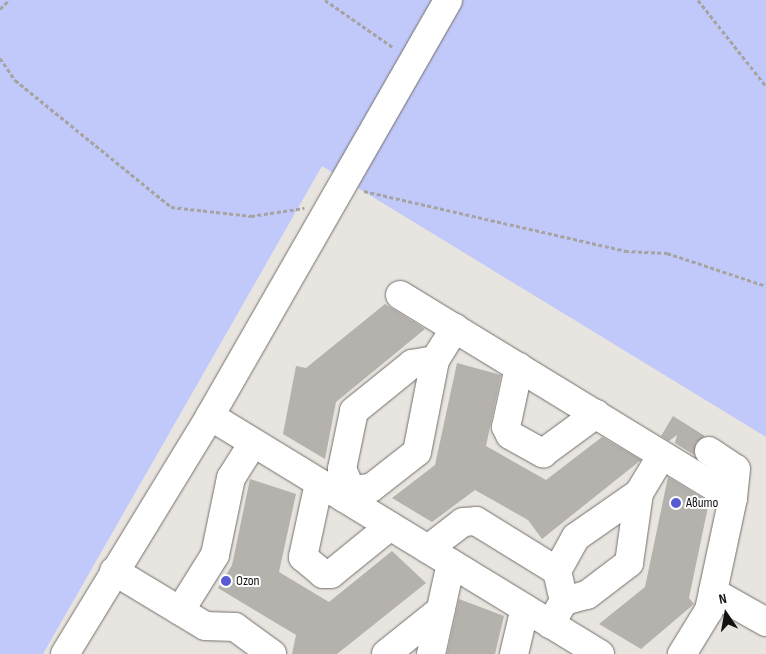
<!DOCTYPE html>
<html>
<head>
<meta charset="utf-8">
<style>
	body { margin:0 }
	#map { position:relative; width:766px; height:654px; overflow:hidden; background:#e8e4df; font-family:"Sofia Sans Condensed",sans-serif }
	div>[style] { position:absolute }
	.green>* { inset:0; background:#c0c9f9 }
	.building>* { inset:0; background:#b5b1ad }
	.path>* { height:3px; margin-top:-1.5px; transform-origin:0; background:repeating-linear-gradient(90deg,#a7a3a0 0 4px,transparent 0 6.5px) }
	.roads { filter:drop-shadow(0 0 1px #736f6b) drop-shadow(0 0 1px #736f6b) }
	.minor>* { height:28px; margin:-14px; padding:0 14px; transform-origin:14px; border-radius:14px; background:#fff }
	.dots>* { width:14px; height:14px; translate:-50% -50%; box-sizing:border-box; border:2px solid #fff; border-radius:50% }
	span { translate:-50% -50%; white-space:nowrap; text-align:center; line-height:1.15; -webkit-text-stroke:4px #fff; paint-order:stroke }
	.poi-label { font-size:14px; color:#141211 }
	.left { translate:0 -50%; text-align:left }
	.north { position:absolute; left:701px; top:589px; width:50px; height:50px; -webkit-text-stroke:4px #fff; paint-order:stroke; rotate:348deg; font-size:14px; font-weight:700; line-height:20px; text-align:center; color:#141211 }
	.north::after { content:''; display:block; margin:auto; width:18px; height:22px; background:#141211; clip-path:polygon(50% 0,100% 100%,50% 72%,0 100%) }
</style>
</head>
<body>
<div id="map">
	<div class="green">
		<div style="clip-path:polygon(0 0,766px 0,766px 437px,322px 166px,43px 654px,0 654px)"></div>
	</div>
	<div class="building">
		<div style="clip-path:polygon(385px 304px,425px 329px,336px 402px,325px 459px,283px 434px,296px 366px,306px 368px)"></div>
		<div style="clip-path:polygon(457px 363px,501px 375px,486px 446px,546px 480px,602px 437px,641px 460px,542px 539px,528px 520px,475px 490px,432px 522px,392px 498px,435px 465px)"></div>
		<div style="clip-path:polygon(673px 416px,705px 436px,696px 443px,694px 455px,675px 443px,677px 435px,669px 441px,661px 436px)"></div>
		<div style="clip-path:polygon(668px 477px,709px 502px,689px 598px,694px 604px,641px 649px,599px 624px,645px 587px)"></div>
		<div style="clip-path:polygon(250px 479px,296px 494px,279px 572px,329px 602px,392px 551px,426px 583px,337px 654px,292px 654px,296px 635px,218px 588px,232px 565px)"></div>
		<div style="clip-path:polygon(459px 599px,504px 616px,495px 654px,447px 654px)"></div>
	</div>
	<div class="path">
		<div style="left:325px;top:0;width:84px;rotate:34.8deg"></div>
		<div style="left:698px;top:0;width:110px;rotate:51.7deg"></div>
		<div style="left:0;top:9px;width:13px;rotate:-45deg"></div>
		<div style="left:0;top:58px;width:27px;rotate:56deg"></div>
		<div style="left:15px;top:80px;width:201px;rotate:39.1deg"></div>
		<div style="left:171px;top:207px;width:81px;rotate:6.4deg"></div>
		<div style="left:251px;top:216px;width:54px;rotate:-8.6deg"></div>
		<div style="left:364px;top:191px;width:268px;rotate:12.9deg"></div>
		<div style="left:625px;top:251px;width:42px;rotate:2.7deg"></div>
		<div style="left:667px;top:253px;width:104px;rotate:18.4deg"></div>
	</div>
	<div class="roads">
		<div class="minor">
			<div style="left:400px;top:295px;width:390px;rotate:31.4deg"></div>
			<div style="left:733px;top:498px;width:115px;rotate:102.1deg"></div>
			<div style="left:709px;top:610px;width:52px;rotate:121.5deg"></div>
			<div style="left:519px;top:367px;width:61px;rotate:102.2deg"></div>
			<div style="left:506px;top:427px;width:9px;rotate:63deg"></div>
			<div style="left:510px;top:435px;width:38px;rotate:29deg"></div>
			<div style="left:543px;top:453px;width:66px;rotate:-36.3deg"></div>
			<div style="left:210px;top:416px;width:457px;rotate:31.4deg"></div>
			<div style="left:709px;top:451px;width:32px;rotate:34deg"></div>
			<div style="left:736px;top:469px;width:29px;rotate:96deg"></div>
			<div style="left:319px;top:483px;width:76px;rotate:102.2deg"></div>
			<div style="left:303px;top:557px;width:26px;rotate:40deg"></div>
			<div style="left:323px;top:574px;width:8px"></div>
			<div style="left:331px;top:574px;width:76px;rotate:-39.1deg"></div>
			<div style="left:351px;top:490px;width:23px;rotate:-113deg"></div>
			<div style="left:342px;top:469px;width:59px;rotate:-78.3deg"></div>
			<div style="left:354px;top:411px;width:75px;rotate:-39deg"></div>
			<div style="left:412px;top:364px;width:23px;rotate:-10deg"></div>
			<div style="left:344px;top:498px;width:11px;rotate:-49deg"></div>
			<div style="left:351px;top:490px;width:20px;rotate:-6deg"></div>
			<div style="left:371px;top:488px;width:58px;rotate:-38deg"></div>
			<div style="left:417px;top:452px;width:94px;rotate:-78.9deg"></div>
			<div style="left:435px;top:360px;width:38px;rotate:-58deg"></div>
			<div style="left:428px;top:549px;width:44px;rotate:-37.6deg"></div>
			<div style="left:463px;top:522px;width:13px;rotate:-4deg"></div>
			<div style="left:476px;top:521px;width:95px;rotate:31.7deg"></div>
			<div style="left:557px;top:571px;width:31px;rotate:77deg"></div>
			<div style="left:564px;top:601px;width:27px;rotate:121deg"></div>
			<div style="left:114px;top:571px;width:106px;rotate:31.1deg"></div>
			<div style="left:205px;top:626px;width:30px;rotate:2deg"></div>
			<div style="left:235px;top:627px;width:46px;rotate:36.1deg"></div>
			<div style="left:557px;top:571px;width:39px;rotate:-61deg"></div>
			<div style="left:576px;top:537px;width:77px;rotate:-34.9deg"></div>
			<div style="left:713px;top:592px;width:61px;rotate:29.5deg"></div>
			<div style="left:564px;top:601px;width:24px;rotate:-15deg"></div>
			<div style="left:587px;top:595px;width:53px;rotate:-37.3deg"></div>
			<div style="left:629px;top:563px;width:71px;rotate:-81.9deg"></div>
			<div style="left:639px;top:493px;width:44px;rotate:-58.8deg"></div>
			<div style="left:180px;top:611px;width:66px;rotate:-58deg"></div>
			<div style="left:215px;top:555px;width:79px;rotate:-78.3deg"></div>
			<div style="left:231px;top:478px;width:41px;rotate:-57.8deg"></div>
			<div style="left:65px;top:654px;width:279px;rotate:-58.6deg"></div>
			<div style="left:210px;top:416px;width:479px;rotate:-60.2deg"></div>
			<div style="left:386px;top:654px;width:70px;rotate:-38.7deg"></div>
			<div style="left:431px;top:654px;width:93px;rotate:-77.6deg"></div>
			<div style="left:514px;top:654px;width:47px;rotate:-76.6deg"></div>
		</div>
	</div>
	<div class="dots">
		<div style="left:676px;top:503px;background:#575cd3"></div>
		<div style="left:226px;top:581px;background:#575cd3"></div>
	</div>
	<div class="poi-label">
		<span class="left" style="left:686px;top:503px">Авито</span>
		<span class="left" style="left:236px;top:581px">Ozon</span>
	</div>
	<div class="north">N</div>
</div>
</body>
</html>
